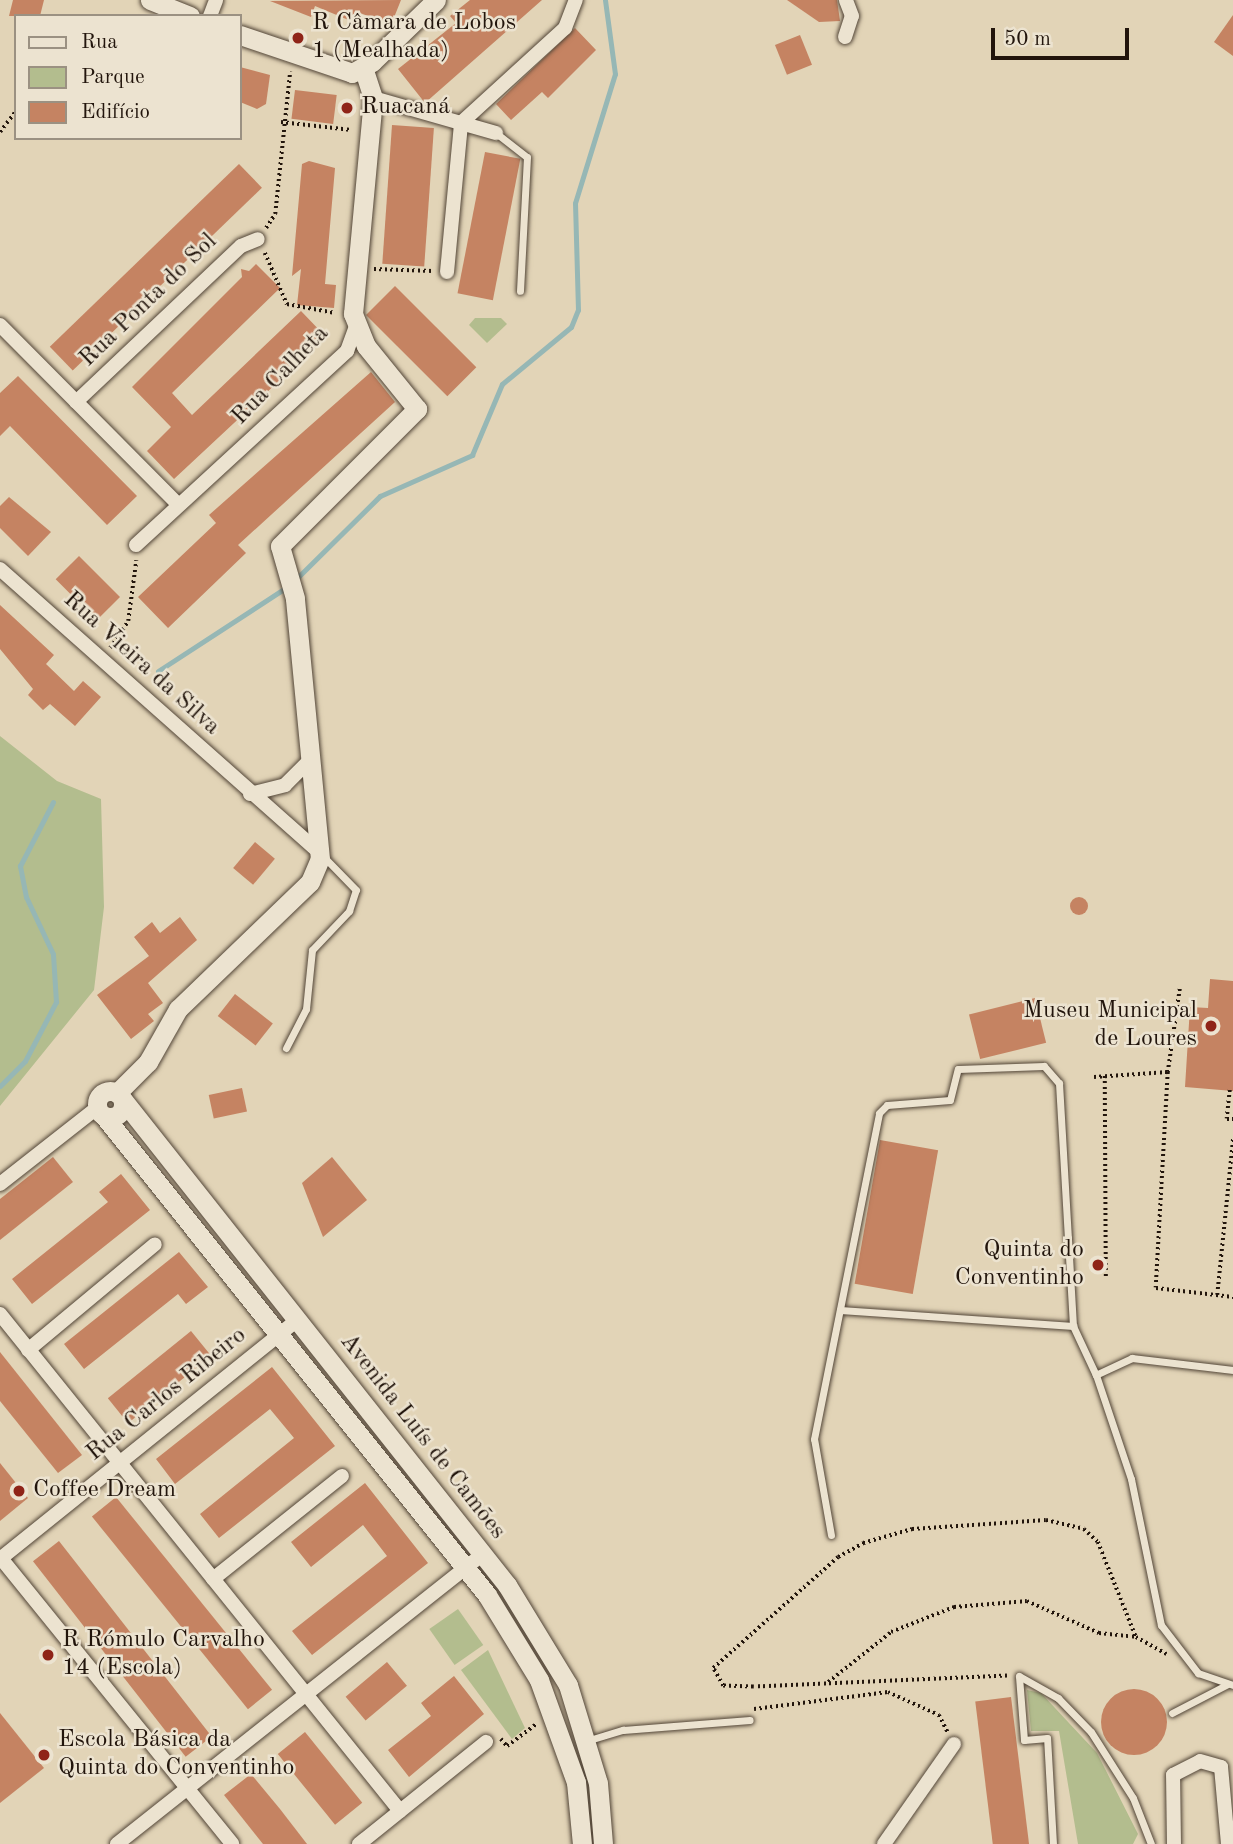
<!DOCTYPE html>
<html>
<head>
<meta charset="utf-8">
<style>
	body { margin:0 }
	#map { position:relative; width:1233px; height:1844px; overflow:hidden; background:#e2d4b7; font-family:"Old Standard TT",serif }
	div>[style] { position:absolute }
	.green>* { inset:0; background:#b3bd8e; transform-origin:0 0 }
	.stream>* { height:5px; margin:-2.5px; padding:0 2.5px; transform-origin:2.5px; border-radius:2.5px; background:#96b7b5 }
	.building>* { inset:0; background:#c58362; transform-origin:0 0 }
	.round { border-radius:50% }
	.path>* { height:3.5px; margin-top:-1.75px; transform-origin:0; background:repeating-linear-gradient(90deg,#22150c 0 2px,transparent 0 5.5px) }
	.roads { filter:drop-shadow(0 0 2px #524537) drop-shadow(0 0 2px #524537) }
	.lane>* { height:7px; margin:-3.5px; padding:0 3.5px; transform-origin:3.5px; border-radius:3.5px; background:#ece3d0 }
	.street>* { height:14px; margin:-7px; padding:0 7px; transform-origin:7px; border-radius:7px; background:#ece3d0 }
	.secondary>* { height:19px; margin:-9.5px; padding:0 9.5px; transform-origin:9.5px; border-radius:9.5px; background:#ece3d0 }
	.secondary>.ring { margin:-9.5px; padding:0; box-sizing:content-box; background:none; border:19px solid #ece3d0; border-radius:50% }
	.dots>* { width:19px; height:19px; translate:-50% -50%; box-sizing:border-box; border:4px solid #ece3d0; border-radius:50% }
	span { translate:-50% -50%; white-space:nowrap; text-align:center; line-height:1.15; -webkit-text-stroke:5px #ece3d0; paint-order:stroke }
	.poi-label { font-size:24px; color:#22150c }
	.left { translate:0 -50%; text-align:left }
	.right { translate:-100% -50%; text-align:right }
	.street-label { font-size:24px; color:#22150c }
	.legend { position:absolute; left:14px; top:14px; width:228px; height:126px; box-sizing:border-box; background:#ece3d0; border:2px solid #9b9182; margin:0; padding:9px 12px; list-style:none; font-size:21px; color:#22150c }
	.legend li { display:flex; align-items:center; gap:14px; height:35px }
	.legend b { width:35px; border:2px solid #9b9182 }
	.scale { position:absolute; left:991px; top:28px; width:138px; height:32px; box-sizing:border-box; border:4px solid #22150c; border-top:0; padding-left:9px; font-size:21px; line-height:24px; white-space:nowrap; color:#22150c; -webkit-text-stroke:5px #ece3d0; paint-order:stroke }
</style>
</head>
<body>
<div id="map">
	<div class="green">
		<div style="clip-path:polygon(475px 318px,501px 318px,507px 324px,487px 343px,469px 325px)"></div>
		<div style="clip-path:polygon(0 736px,57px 781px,101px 799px,104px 907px,94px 990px,0 1106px)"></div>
		<div style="left:458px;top:1609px;width:44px;height:35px;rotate:55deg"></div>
		<div style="clip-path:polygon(488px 1650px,525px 1728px,512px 1739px,461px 1670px)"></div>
		<div style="clip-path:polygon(1027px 1690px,1041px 1693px,1097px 1753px,1138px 1834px,1133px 1844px,1078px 1844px,1059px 1731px,1031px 1731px)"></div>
	</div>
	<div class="stream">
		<div style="left:294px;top:581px;width:121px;rotate:-44.7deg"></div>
		<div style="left:380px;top:496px;width:101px;rotate:-24deg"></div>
		<div style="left:472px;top:455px;width:77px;rotate:-67.1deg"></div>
		<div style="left:502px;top:384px;width:89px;rotate:-39.6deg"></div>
		<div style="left:571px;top:327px;width:18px;rotate:-68deg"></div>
		<div style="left:578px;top:310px;width:107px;rotate:-91.6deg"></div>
		<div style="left:575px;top:203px;width:135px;rotate:-72.8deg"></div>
		<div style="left:615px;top:74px;width:75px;rotate:-97.7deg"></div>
		<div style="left:158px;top:671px;width:154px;rotate:-33.1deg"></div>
		<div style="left:0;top:1086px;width:35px;rotate:-45deg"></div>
		<div style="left:25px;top:1061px;width:67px;rotate:-62.3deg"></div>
		<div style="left:56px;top:1002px;width:48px;rotate:-93.6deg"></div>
		<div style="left:53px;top:954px;width:63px;rotate:-115.3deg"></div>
		<div style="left:26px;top:897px;width:32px;rotate:-101deg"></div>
		<div style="left:20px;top:866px;width:72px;rotate:-62.7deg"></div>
	</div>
	<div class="building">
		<div style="clip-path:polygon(13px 0,44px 0,40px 16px,9px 16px)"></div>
		<div style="clip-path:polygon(401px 0,391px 25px,355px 11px,351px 21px,315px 6px,311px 17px,270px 1px)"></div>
		<div style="clip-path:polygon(470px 0,542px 0,425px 103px,398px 69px,456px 23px,450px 16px)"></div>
		<div style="clip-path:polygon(787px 0,837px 0,840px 21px,819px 22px)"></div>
		<div style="clip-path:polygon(1233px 15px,1233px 56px,1214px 42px)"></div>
		<div style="clip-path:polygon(575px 28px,596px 50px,548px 98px,542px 92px,511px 120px,496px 104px)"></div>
		<div style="left:800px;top:35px;width:32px;height:27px;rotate:68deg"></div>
		<div style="clip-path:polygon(240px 67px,270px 75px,266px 104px,257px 109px,240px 102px)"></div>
		<div style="left:295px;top:90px;width:42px;height:29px;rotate:7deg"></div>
		<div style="left:392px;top:125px;width:42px;height:139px;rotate:4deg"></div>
		<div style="left:485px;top:152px;width:36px;height:144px;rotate:11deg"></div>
		<div style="clip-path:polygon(309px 161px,335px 168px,325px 284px,336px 285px,334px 308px,297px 305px,301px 269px,292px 276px,302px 164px)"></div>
		<div style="left:239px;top:164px;width:33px;height:263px;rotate:46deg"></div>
		<div style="clip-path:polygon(256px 264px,280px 288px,172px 393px,192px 415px,301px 311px,326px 337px,174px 479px,147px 451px,171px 427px,132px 387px,242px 277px,241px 269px,249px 271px)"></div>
		<div style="left:395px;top:286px;width:115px;height:41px;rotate:45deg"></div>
		<div style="clip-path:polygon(371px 372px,395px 402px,238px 545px,246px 553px,168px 628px,138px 597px,216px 523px,209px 515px)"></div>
		<div style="clip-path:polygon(18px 376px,137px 496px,107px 525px,10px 426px,0 436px,0 393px)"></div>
		<div style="clip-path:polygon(9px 497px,51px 532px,28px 556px,0 528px,0 506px)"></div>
		<div style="left:79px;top:556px;width:58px;height:33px;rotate:45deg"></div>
		<div style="clip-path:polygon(0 605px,54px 655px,46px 664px,74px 691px,83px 681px,101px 697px,75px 726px,50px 704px,43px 710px,28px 695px,33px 689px,0 649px)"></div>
		<div style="left:255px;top:842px;width:26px;height:34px;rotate:40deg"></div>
		<div class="round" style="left:1070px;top:897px;width:18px;height:18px"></div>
		<div style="clip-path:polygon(180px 917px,197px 940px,148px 983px,163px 1003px,148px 1014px,154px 1021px,131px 1039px,97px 995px,149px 956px,134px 937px,152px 922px,160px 933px)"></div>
		<div style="clip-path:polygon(1210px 979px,1233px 981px,1233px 1091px,1185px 1087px,1190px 1007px,1208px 1008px)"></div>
		<div style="left:235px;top:994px;width:48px;height:28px;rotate:38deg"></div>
		<div style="left:1035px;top:998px;width:46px;height:68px;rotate:76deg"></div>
		<div style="left:242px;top:1088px;width:24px;height:34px;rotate:78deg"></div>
		<div style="left:880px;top:1140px;width:59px;height:146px;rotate:10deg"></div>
		<div style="clip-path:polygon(53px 1157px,73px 1182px,0 1240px,0 1199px)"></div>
		<div style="clip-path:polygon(332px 1157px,367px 1200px,323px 1237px,302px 1183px)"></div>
		<div style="clip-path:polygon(121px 1174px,150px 1210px,32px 1304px,12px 1279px,108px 1202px,99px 1192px)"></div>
		<div style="clip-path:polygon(179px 1252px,208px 1287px,186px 1304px,178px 1294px,84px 1369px,64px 1344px)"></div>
		<div style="left:191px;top:1331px;width:32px;height:107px;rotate:51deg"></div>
		<div style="clip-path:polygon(0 1352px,82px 1455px,58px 1473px,0 1401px)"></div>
		<div style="clip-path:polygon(272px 1367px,335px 1446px,219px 1538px,200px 1514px,294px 1438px,270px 1409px,175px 1484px,156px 1459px)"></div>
		<div style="clip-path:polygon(0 1463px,28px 1498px,0 1521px)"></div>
		<div style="clip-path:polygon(365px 1483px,428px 1563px,312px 1655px,292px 1631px,387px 1556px,363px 1525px,311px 1567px,291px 1542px)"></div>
		<div style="left:116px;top:1497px;width:248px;height:31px;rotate:51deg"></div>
		<div style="left:59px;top:1541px;width:248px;height:33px;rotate:52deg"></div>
		<div style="left:387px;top:1662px;width:31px;height:54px;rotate:50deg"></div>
		<div style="clip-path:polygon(454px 1676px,484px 1714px,409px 1777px,388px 1750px,431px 1716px,421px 1703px)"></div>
		<div class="round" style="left:1101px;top:1689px;width:66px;height:66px"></div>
		<div style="left:1011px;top:1697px;width:148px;height:36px;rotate:83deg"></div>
		<div style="clip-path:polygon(0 1713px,44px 1768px,0 1803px)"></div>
		<div style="left:305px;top:1732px;width:91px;height:35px;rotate:51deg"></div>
		<div style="clip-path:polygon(251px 1774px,280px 1809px,307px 1844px,263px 1844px,224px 1795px)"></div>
	</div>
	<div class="path">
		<div style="left:281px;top:122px;width:71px;rotate:6.4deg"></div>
		<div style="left:0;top:132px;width:26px;rotate:-53deg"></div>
		<div style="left:266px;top:228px;width:17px;rotate:-57deg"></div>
		<div style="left:275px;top:214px;width:143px;rotate:-84deg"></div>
		<div style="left:265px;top:253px;width:56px;rotate:66.7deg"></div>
		<div style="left:287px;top:304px;width:49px;rotate:10.6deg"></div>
		<div style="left:374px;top:269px;width:59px;rotate:1.9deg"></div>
		<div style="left:110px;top:648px;width:32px;rotate:-56deg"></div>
		<div style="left:128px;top:621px;width:61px;rotate:-82.4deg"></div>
		<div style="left:1180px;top:989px;width:84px;rotate:98.2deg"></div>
		<div style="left:1168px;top:1072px;width:216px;rotate:93.2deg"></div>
		<div style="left:1156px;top:1288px;width:78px;rotate:6.7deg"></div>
		<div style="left:1105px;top:1076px;width:201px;rotate:89.7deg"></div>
		<div style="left:1094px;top:1077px;width:74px;rotate:-3.9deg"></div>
		<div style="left:1230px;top:1090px;width:29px;rotate:96deg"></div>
		<div style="left:1227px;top:1119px;width:6px"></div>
		<div style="left:1217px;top:1295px;width:158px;rotate:-84.2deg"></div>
		<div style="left:1007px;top:1676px;width:254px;rotate:177.5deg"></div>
		<div style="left:753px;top:1687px;width:30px;rotate:-178deg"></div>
		<div style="left:723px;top:1686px;width:21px;rotate:-119deg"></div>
		<div style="left:713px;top:1668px;width:167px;rotate:-41.6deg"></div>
		<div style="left:838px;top:1557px;width:29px;rotate:-29deg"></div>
		<div style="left:863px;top:1543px;width:51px;rotate:-15.9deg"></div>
		<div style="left:912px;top:1529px;width:134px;rotate:-3.8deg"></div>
		<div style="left:1046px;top:1520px;width:39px;rotate:13deg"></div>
		<div style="left:1084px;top:1529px;width:19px;rotate:43deg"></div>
		<div style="left:1098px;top:1542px;width:102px;rotate:68.2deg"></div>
		<div style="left:1136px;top:1637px;width:35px;rotate:29deg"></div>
		<div style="left:828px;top:1682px;width:80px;rotate:-38.4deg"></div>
		<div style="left:891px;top:1632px;width:68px;rotate:-21.6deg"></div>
		<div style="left:954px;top:1607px;width:73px;rotate:-4.7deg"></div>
		<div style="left:1027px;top:1601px;width:79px;rotate:24deg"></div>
		<div style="left:1099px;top:1633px;width:37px;rotate:6deg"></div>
		<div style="left:754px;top:1709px;width:135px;rotate:-7.2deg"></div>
		<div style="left:888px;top:1692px;width:56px;rotate:24.3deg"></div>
		<div style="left:939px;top:1715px;width:20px;rotate:63deg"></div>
		<div style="left:501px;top:1739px;width:9px;rotate:49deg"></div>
		<div style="left:507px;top:1746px;width:36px;rotate:-37deg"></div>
	</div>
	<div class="roads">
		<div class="lane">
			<div style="left:496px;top:133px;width:39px;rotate:38deg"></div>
			<div style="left:527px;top:157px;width:134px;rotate:93deg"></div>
			<div style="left:286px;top:1048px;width:44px;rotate:-62.9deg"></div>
			<div style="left:306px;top:1009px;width:59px;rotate:-84.2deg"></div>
			<div style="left:312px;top:950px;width:54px;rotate:-46.5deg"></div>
			<div style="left:349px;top:911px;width:22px;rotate:-72deg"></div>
			<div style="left:356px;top:890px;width:49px;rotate:-134.2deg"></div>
			<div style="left:840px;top:1310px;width:234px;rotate:3.9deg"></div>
			<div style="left:1233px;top:1370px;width:102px;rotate:-173.2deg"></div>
			<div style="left:1132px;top:1358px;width:40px;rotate:155deg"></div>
			<div style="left:1096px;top:1375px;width:110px;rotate:71.4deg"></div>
			<div style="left:1131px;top:1479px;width:149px;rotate:78.4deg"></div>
			<div style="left:1161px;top:1625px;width:61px;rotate:52.4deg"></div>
			<div style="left:1198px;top:1673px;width:37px;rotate:19deg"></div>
			<div style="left:831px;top:1535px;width:97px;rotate:-100deg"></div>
			<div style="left:814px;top:1439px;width:332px;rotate:-78.7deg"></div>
			<div style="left:879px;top:1113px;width:11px;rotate:-45deg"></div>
			<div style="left:887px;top:1105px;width:63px;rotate:-4.5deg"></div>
			<div style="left:950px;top:1100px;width:32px;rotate:-76deg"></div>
			<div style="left:958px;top:1069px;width:86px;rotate:-2deg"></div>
			<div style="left:1044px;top:1066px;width:23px;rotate:49deg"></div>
			<div style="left:1059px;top:1083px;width:243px;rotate:86.7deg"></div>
			<div style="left:1073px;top:1326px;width:54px;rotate:64.9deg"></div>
			<div style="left:1172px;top:1713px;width:63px;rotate:-27.4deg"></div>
			<div style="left:586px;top:1741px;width:39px;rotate:-17deg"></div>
			<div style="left:623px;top:1730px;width:127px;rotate:-4.5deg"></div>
			<div style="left:1053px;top:1844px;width:106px;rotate:-93.2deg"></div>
			<div style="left:1047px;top:1738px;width:23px;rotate:175deg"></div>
			<div style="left:1024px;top:1740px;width:64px;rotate:-94.5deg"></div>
			<div style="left:1019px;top:1676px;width:45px;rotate:29.4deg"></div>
			<div style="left:1058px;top:1698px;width:47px;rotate:45.9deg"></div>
			<div style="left:1091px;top:1732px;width:78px;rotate:57.5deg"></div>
			<div style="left:1133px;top:1798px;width:49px;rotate:68.6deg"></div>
		</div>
		<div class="street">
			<div style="left:210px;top:16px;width:17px;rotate:-69deg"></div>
			<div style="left:845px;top:37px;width:22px;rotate:-72deg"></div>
			<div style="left:852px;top:16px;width:17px;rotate:-111deg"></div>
			<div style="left:373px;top:98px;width:128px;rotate:15.9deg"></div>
			<div style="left:447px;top:272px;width:150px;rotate:-84.6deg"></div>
			<div style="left:461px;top:123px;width:141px;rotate:-42.4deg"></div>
			<div style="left:565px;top:28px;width:30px;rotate:-69deg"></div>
			<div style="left:0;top:325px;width:252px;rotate:45.2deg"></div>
			<div style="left:76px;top:402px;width:227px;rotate:-43.4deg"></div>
			<div style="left:241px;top:246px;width:18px;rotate:-22deg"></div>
			<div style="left:136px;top:545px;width:287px;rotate:-42.6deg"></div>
			<div style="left:347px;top:351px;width:27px;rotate:-70deg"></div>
			<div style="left:0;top:569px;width:426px;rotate:41.6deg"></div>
			<div style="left:250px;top:794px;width:36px;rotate:-14deg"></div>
			<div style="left:285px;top:785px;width:33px;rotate:-45deg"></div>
			<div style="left:0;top:1184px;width:123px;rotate:-38.1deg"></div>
			<div style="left:0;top:1314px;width:638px;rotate:51.17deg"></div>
			<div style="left:28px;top:1350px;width:165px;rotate:-39.8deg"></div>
			<div style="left:0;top:1557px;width:369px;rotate:51deg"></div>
			<div style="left:0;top:1559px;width:381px;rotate:-38.8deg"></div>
			<div style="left:213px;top:1579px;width:165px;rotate:-38.6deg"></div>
			<div style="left:117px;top:1844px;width:467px;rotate:-38.4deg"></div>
			<div style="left:359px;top:1844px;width:163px;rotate:-38.8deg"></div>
			<div style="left:884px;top:1844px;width:122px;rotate:-55deg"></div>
			<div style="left:1174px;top:1844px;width:69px;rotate:-90.8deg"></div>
			<div style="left:1173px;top:1775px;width:30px;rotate:-27deg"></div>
			<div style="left:1200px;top:1761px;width:22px;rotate:16deg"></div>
			<div style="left:1221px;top:1767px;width:77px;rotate:84.8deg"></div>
		</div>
		<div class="secondary">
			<div style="left:150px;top:0;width:43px;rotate:21.8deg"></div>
			<div style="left:240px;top:35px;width:118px;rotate:18.7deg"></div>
			<div style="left:352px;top:73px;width:23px;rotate:-29deg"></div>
			<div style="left:372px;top:62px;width:89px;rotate:-44.1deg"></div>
			<div class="ring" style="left:97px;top:1091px;width:7px;height:7px"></div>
			<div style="left:117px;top:1093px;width:44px;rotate:-45deg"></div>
			<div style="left:148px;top:1062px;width:61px;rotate:-60.5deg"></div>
			<div style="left:178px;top:1009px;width:183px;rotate:-43.9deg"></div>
			<div style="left:310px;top:882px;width:25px;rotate:-67deg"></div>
			<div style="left:320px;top:859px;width:262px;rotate:-95.5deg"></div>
			<div style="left:295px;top:598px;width:54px;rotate:-106.1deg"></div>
			<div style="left:280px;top:546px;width:194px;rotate:-45deg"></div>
			<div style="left:417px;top:409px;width:81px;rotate:-129deg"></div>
			<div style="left:366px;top:346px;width:35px;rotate:-112deg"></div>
			<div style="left:353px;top:314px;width:217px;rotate:-84.7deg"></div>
			<div style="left:373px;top:98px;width:32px;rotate:-108deg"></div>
			<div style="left:123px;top:1100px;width:619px;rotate:51.63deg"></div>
			<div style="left:507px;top:1585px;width:117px;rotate:58.6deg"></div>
			<div style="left:568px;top:1685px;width:102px;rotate:73deg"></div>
			<div style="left:598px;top:1783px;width:61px;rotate:85.3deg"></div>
			<div style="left:104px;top:1116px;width:613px;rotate:51.35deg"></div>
			<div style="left:487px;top:1595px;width:100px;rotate:58.5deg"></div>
			<div style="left:539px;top:1680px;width:109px;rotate:70.1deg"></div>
			<div style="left:576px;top:1782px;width:62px;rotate:84.5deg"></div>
		</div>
	</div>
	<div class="dots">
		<div style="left:298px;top:38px;background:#8f2418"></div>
		<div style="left:347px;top:108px;background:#8f2418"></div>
		<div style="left:1211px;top:1026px;background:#8f2418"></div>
		<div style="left:1098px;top:1265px;background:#8f2418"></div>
		<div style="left:19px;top:1491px;background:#8f2418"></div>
		<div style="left:48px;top:1655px;background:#8f2418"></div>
		<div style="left:44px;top:1755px;background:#8f2418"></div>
	</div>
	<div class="poi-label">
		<span class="left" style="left:312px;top:38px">R Câmara de Lobos<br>1 (Mealhada)</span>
		<span class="left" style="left:361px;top:108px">Ruacaná</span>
		<span class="right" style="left:1197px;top:1026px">Museu Municipal<br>de Loures</span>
		<span class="right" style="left:1084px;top:1265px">Quinta do<br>Conventinho</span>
		<span class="left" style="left:33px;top:1491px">Coffee Dream</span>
		<span class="left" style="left:62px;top:1655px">R Rómulo Carvalho<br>14 (Escola)</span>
		<span class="left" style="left:58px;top:1755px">Escola Básica da<br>Quinta do Conventinho</span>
	</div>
	<div class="street-label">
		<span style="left:149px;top:301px;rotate:-44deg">Rua Ponta do Sol</span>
		<span style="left:281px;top:376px;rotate:-46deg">Rua Calheta</span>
		<span style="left:141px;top:664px;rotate:42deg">Rua Vieira da Silva</span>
		<span style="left:167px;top:1395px;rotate:-39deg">Rua Carlos Ribeiro</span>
		<span style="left:422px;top:1437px;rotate:52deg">Avenida Luís de Camões</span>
	</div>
	<ul class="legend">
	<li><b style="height:9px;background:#ece3d0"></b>Rua</li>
	<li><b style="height:19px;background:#b3bd8e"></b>Parque</li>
	<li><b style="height:19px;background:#c58362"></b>Edifício</li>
	</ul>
	<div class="scale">50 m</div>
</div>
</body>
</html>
